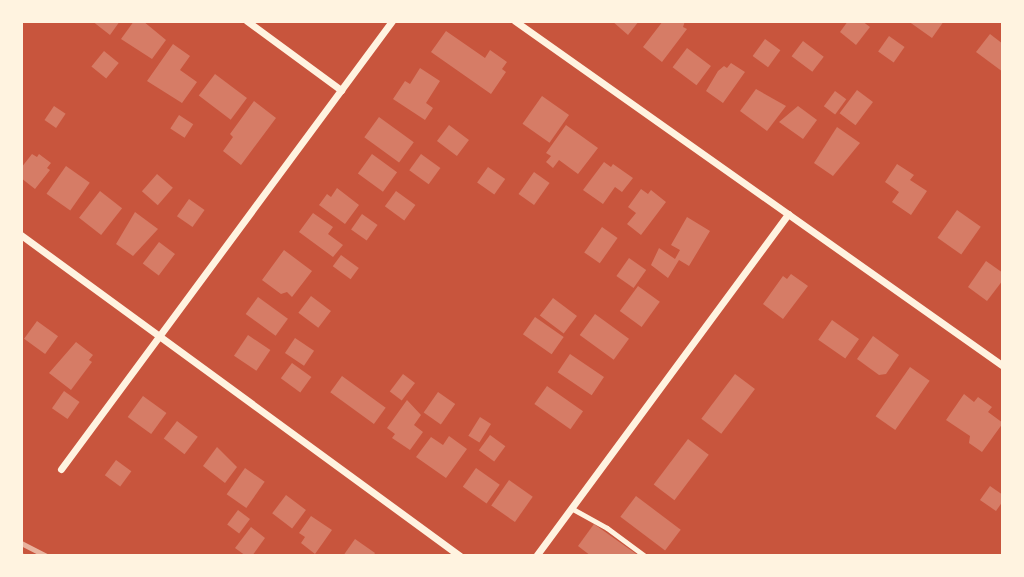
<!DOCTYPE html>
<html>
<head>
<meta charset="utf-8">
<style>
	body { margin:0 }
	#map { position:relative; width:1024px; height:577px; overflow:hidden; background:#c8553d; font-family:Cabin,sans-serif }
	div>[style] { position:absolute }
	.building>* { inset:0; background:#d67c66; transform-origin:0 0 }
	.service>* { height:5px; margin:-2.5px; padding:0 2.5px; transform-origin:2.5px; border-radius:2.5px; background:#fff3e0 }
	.minor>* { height:7px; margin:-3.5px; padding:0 3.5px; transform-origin:3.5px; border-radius:3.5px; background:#fff3e0 }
	.rail>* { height:5px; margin:-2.5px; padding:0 2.5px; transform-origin:2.5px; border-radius:2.5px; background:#e9b49f }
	span { translate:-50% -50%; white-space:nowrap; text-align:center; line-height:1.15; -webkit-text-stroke:5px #fff3e0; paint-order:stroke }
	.frame { position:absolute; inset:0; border:23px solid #fff3e0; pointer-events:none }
</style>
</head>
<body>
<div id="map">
	<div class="building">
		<div style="clip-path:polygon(92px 21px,120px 21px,110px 35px)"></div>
		<div style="clip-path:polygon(134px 21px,143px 21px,166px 40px,152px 59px,121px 39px)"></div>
		<div style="clip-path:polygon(612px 21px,639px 21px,628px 35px)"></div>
		<div style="clip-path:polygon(663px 21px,685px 21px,683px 27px,687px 29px,662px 62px,643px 47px)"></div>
		<div style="clip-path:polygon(848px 21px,862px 21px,870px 27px,856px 45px,840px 32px)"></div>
		<div style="clip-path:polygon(908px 21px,944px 21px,932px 38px)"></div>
		<div style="clip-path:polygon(446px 31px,485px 58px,490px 50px,507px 62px,502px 69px,506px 72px,491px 94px,431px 52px)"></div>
		<div style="clip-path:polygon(990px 34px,1003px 44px,1003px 72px,976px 52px)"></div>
		<div style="left:889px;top:36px;width:19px;height:19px;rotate:35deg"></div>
		<div style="left:765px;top:39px;width:19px;height:21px;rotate:36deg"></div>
		<div style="left:803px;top:41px;width:26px;height:19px;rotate:37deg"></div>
		<div style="clip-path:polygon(173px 44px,190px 56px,180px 70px,197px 82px,182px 103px,147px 81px)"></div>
		<div style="left:687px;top:48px;width:30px;height:24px;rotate:37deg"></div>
		<div style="left:104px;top:51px;width:19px;height:20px;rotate:39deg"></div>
		<div style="clip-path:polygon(731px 63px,745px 72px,723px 103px,706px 91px,718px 71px,724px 66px,727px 68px)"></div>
		<div style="clip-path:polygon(420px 68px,440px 81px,426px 103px,433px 108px,425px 120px,393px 99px,405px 81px,410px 84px)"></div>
		<div style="left:215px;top:74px;width:40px;height:27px;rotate:37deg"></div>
		<div style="clip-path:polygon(756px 89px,786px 106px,767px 131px,740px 111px)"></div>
		<div style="left:857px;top:90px;width:20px;height:29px;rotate:37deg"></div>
		<div style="left:835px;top:91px;width:14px;height:19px;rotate:36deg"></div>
		<div style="left:542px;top:96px;width:33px;height:34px;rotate:35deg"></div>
		<div style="clip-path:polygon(254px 101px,276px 118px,241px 165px,223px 151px,233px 137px,230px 134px)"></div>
		<div style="left:54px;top:106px;width:14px;height:17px;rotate:34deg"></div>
		<div style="clip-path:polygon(798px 106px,817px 120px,803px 139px,779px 122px)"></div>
		<div style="left:179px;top:115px;width:17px;height:16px;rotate:33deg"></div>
		<div style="left:379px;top:117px;width:43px;height:25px;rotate:36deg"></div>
		<div style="left:449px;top:125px;width:25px;height:20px;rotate:37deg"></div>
		<div style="clip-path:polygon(566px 125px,598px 148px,578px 174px,559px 160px,553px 168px,546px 162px,551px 156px,546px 153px)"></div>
		<div style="clip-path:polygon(837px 127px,860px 143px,833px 176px,814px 163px)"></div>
		<div style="clip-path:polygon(32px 154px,37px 157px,39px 154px,51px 163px,47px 168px,50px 170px,35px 189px,21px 178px,21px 168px)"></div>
		<div style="left:372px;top:154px;width:31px;height:24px;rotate:36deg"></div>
		<div style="left:421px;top:154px;width:24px;height:20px;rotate:36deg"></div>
		<div style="clip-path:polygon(604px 162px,611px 167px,613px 164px,633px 178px,622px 192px,615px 187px,603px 204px,583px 190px)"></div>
		<div style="clip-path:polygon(897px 164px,914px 175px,910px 180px,927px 191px,911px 215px,892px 202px,899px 192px,885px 182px)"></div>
		<div style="left:66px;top:166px;width:29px;height:34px;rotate:35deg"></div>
		<div style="left:488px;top:167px;width:21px;height:19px;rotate:35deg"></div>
		<div style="left:534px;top:172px;width:19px;height:27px;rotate:35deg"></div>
		<div style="left:157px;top:174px;width:21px;height:23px;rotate:41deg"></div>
		<div style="clip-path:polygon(337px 188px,359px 205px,345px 224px,319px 205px,327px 194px,331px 197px)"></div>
		<div style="clip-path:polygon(641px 189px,648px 194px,651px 190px,666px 202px,641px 235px,627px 224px,636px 213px,628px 207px)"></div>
		<div style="left:100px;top:191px;width:28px;height:34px;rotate:38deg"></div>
		<div style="left:396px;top:191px;width:24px;height:19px;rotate:36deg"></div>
		<div style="left:189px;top:199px;width:19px;height:21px;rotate:35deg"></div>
		<div style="left:957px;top:210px;width:29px;height:34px;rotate:35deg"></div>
		<div style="clip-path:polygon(135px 212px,158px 229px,133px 256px,116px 244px)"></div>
		<div style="clip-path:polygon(313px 213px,333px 227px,328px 234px,343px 245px,333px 257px,299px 232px)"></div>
		<div style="left:362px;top:214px;width:19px;height:19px;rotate:35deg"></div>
		<div style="clip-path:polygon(687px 217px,710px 231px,689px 266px,679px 260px,668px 278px,651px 265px,659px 248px,675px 259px,680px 250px,671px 245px)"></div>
		<div style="left:602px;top:227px;width:19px;height:31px;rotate:35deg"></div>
		<div style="left:159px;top:242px;width:20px;height:27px;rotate:37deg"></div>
		<div style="clip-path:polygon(284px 250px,312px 271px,292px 297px,287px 292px,281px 294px,262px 280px)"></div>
		<div style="left:341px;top:255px;width:22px;height:14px;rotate:36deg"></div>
		<div style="left:629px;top:258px;width:21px;height:22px;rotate:35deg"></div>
		<div style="clip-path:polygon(986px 261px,1003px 273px,1003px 280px,987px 301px,968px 287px)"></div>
		<div style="clip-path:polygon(791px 274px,808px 286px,783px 319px,763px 304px,783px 276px,787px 279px)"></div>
		<div style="left:638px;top:286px;width:27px;height:31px;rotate:36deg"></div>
		<div style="left:311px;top:296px;width:25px;height:21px;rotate:37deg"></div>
		<div style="left:258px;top:297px;width:37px;height:21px;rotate:36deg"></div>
		<div style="left:553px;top:298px;width:30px;height:22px;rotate:37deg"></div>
		<div style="left:595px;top:314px;width:42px;height:26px;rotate:36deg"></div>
		<div style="left:535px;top:317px;width:35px;height:21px;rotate:35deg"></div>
		<div style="left:832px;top:320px;width:33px;height:24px;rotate:35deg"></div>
		<div style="left:37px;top:321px;width:26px;height:22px;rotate:36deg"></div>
		<div style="left:248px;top:335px;width:27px;height:25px;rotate:34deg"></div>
		<div style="clip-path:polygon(873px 336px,899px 355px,886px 374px,879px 375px,857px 359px)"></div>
		<div style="left:295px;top:338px;width:23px;height:18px;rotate:34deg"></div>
		<div style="clip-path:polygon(76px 342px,93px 355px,89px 360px,92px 362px,71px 390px,49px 373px)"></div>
		<div style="left:570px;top:354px;width:41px;height:22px;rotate:34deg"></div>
		<div style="left:292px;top:363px;width:24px;height:19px;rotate:36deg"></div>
		<div style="left:910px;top:367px;width:24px;height:60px;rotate:35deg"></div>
		<div style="left:403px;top:374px;width:15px;height:22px;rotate:37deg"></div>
		<div style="left:735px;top:374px;width:25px;height:56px;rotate:37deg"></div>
		<div style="left:342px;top:376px;width:54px;height:20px;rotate:36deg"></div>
		<div style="left:547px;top:386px;width:44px;height:22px;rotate:35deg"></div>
		<div style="left:64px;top:391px;width:19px;height:21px;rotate:35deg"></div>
		<div style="left:438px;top:392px;width:21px;height:25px;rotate:35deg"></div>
		<div style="clip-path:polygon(964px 394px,974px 402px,978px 397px,992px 407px,988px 412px,1003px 423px,982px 452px,969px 443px,970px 436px,946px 420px)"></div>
		<div style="left:143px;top:396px;width:29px;height:26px;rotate:36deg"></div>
		<div style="clip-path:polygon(407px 400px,421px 415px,414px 425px,423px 432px,410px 450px,392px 438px,395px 434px,387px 428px)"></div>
		<div style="left:480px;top:417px;width:13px;height:22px;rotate:32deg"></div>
		<div style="left:177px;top:421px;width:26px;height:22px;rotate:37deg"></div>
		<div style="left:490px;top:435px;width:19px;height:19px;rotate:36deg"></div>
		<div style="clip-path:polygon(449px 436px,467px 449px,446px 478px,416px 457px,431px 437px,443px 445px)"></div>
		<div style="left:688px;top:439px;width:26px;height:57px;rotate:37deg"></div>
		<div style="clip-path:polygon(217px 447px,237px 467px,225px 483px,203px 466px)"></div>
		<div style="left:116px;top:460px;width:19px;height:19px;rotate:36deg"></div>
		<div style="left:245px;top:468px;width:24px;height:32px;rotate:35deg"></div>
		<div style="left:476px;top:468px;width:29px;height:23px;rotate:35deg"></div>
		<div style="left:509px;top:480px;width:29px;height:31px;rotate:35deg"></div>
		<div style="clip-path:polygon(990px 486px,1003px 495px,1003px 501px,996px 511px,980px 500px)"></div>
		<div style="left:286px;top:495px;width:25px;height:23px;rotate:37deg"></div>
		<div style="left:636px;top:496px;width:56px;height:26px;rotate:37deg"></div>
		<div style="left:238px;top:510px;width:15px;height:18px;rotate:37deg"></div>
		<div style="clip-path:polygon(311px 516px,332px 530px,315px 554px,301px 543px,305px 537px,299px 533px)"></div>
		<div style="clip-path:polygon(594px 524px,639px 556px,591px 556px,578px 546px)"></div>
		<div style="clip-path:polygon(251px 527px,265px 538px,252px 556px,246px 556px,235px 548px)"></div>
		<div style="clip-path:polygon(355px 539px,375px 553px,373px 556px,343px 556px)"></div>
	</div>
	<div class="service">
		<div style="left:571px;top:508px;width:41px;rotate:29.1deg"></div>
		<div style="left:607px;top:528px;width:47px;rotate:36.4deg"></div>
	</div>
	<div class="minor">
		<div style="left:247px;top:21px;width:117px;rotate:36.3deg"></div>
		<div style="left:515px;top:21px;width:598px;rotate:35.26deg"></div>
		<div style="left:21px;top:235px;width:544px;rotate:36.17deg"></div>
		<div style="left:61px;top:469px;width:557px;rotate:-53.54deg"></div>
		<div style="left:536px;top:556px;width:425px;rotate:-53.6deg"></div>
	</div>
	<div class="rail">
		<div style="left:21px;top:543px;width:29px;rotate:27deg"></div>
		<div style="left:21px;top:555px;width:2px;rotate:27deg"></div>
	</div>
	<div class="frame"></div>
</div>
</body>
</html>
